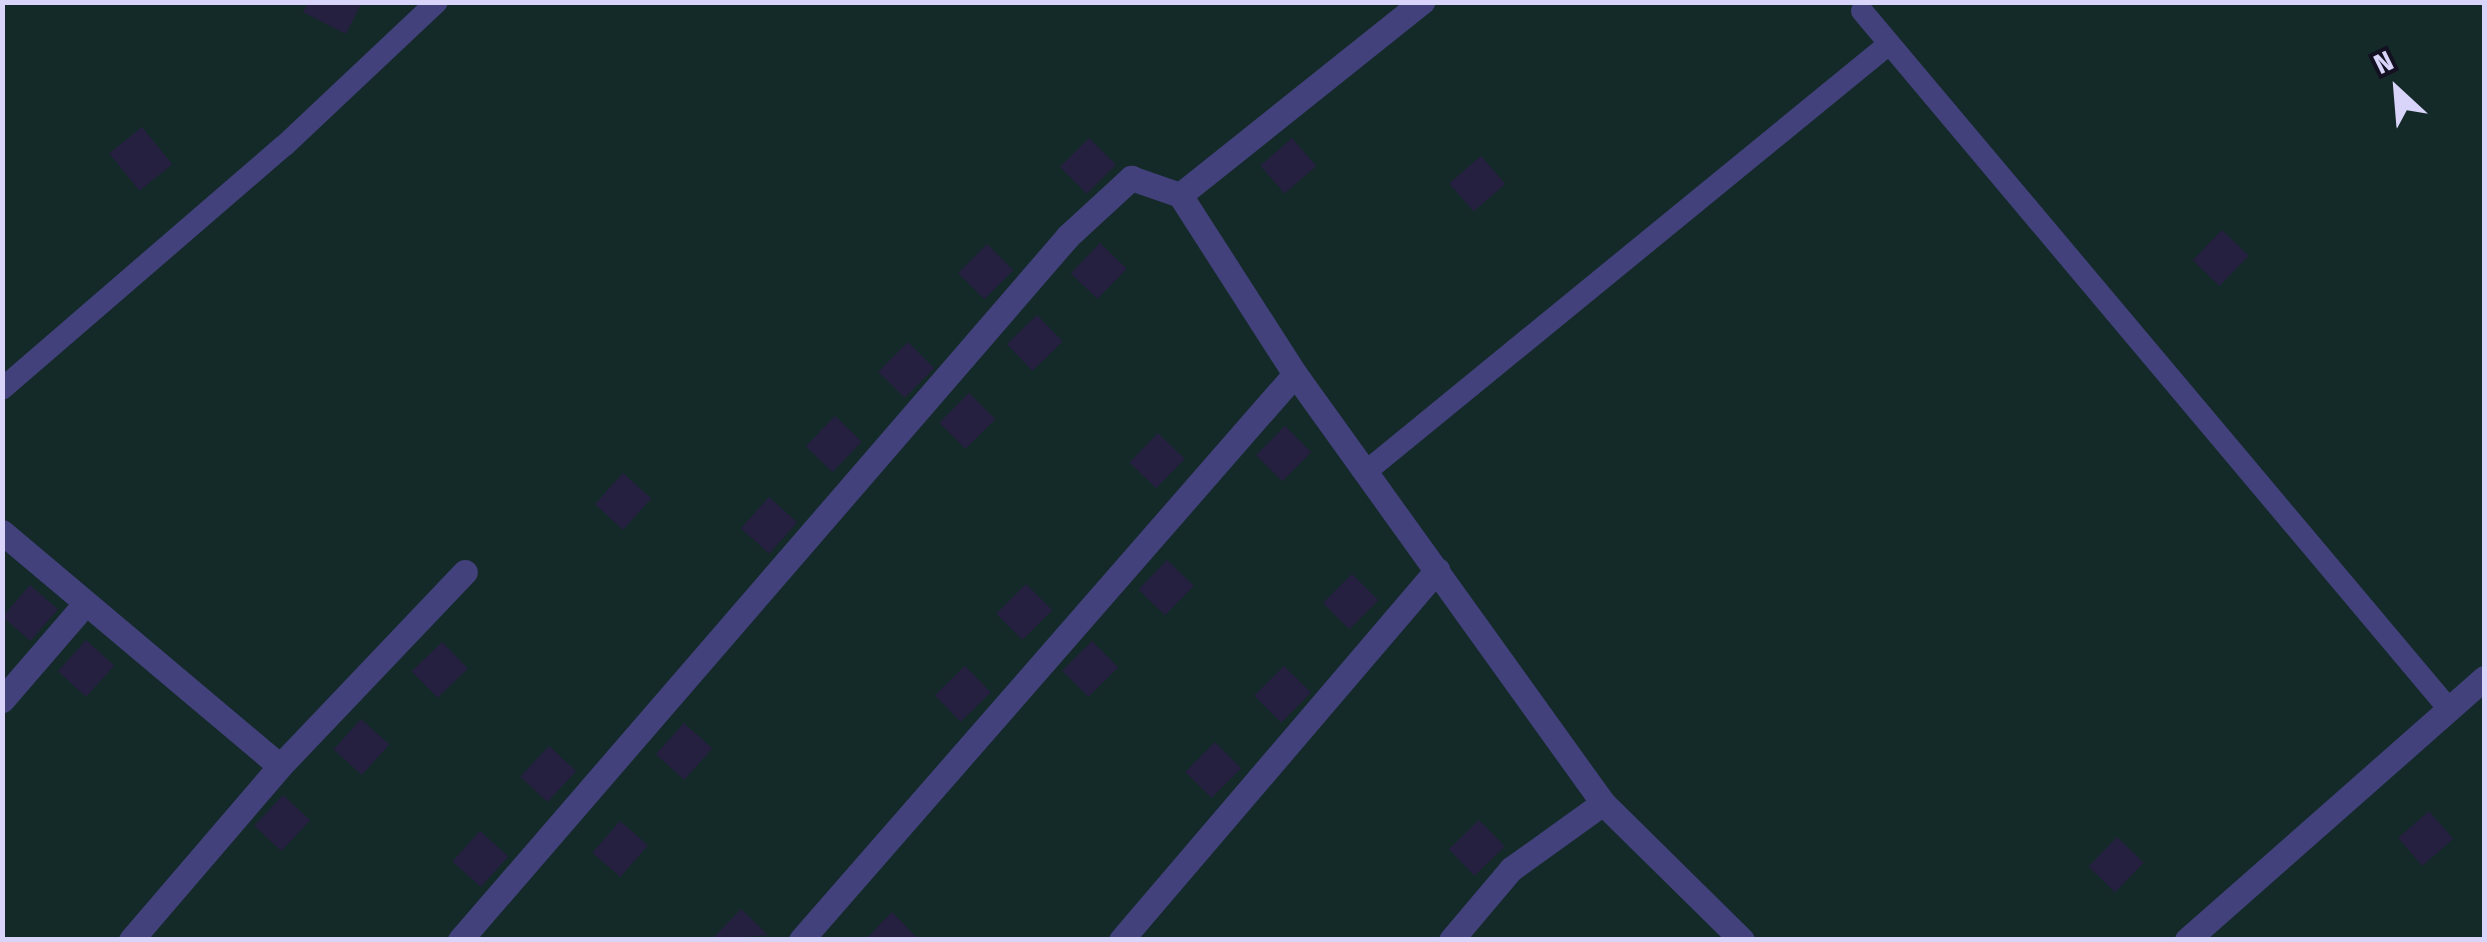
<!DOCTYPE html>
<html>
<head>
<meta charset="utf-8">
<style>
	body { margin:0 }
	#map { position:relative; width:2487px; height:942px; overflow:hidden; background:#131021; font-family:"Fira Sans Condensed",sans-serif }
	div>[style] { position:absolute }
	.green>* { inset:0; background:#142a29; transform-origin:0 0 }
	.building>* { inset:0; background:#251f40; transform-origin:0 0 }
	.service>* { height:22px; margin:-11px; padding:0 11px; transform-origin:11px; border-radius:11px; background:#42417b }
	.minor>* { height:25px; margin:-12.5px; padding:0 12.5px; transform-origin:12.5px; border-radius:12.5px; background:#42417b }
	span { translate:-50% -50%; white-space:nowrap; text-align:center; line-height:1.15; -webkit-text-stroke:10px #131021; paint-order:stroke }
	.frame { position:absolute; inset:0; border:5px solid #d9d5fa; pointer-events:none }
	.north { position:absolute; left:2347px; top:40px; width:100px; height:100px; -webkit-text-stroke:8px #131021; paint-order:stroke; rotate:334deg; font-size:28px; font-weight:700; line-height:40px; text-align:center; color:#d9d5fa }
	.north::after { content:''; display:block; margin:auto; width:35px; height:45px; background:#d9d5fa; clip-path:polygon(50% 0,100% 100%,50% 72%,0 100%) }
</style>
</head>
<body>
<div id="map">
	<div class="green">
		<div style="left:3px;top:3px;width:2481px;height:936px"></div>
	</div>
	<div class="building">
		<div style="clip-path:polygon(308px 2px,362px 2px,346px 34px,303px 12px)"></div>
		<div style="left:142px;top:127px;width:48px;height:42px;rotate:51deg"></div>
		<div style="left:1089px;top:138px;width:38px;height:41px;rotate:45deg"></div>
		<div style="left:1292px;top:138px;width:37px;height:42px;rotate:49deg"></div>
		<div style="left:1481px;top:156px;width:37px;height:42px;rotate:49deg"></div>
		<div style="left:2222px;top:230px;width:37px;height:42px;rotate:44deg"></div>
		<div style="left:1100px;top:243px;width:37px;height:42px;rotate:44deg"></div>
		<div style="left:987px;top:244px;width:37px;height:41px;rotate:45deg"></div>
		<div style="left:1037px;top:315px;width:37px;height:42px;rotate:46deg"></div>
		<div style="left:908px;top:342px;width:37px;height:42px;rotate:45deg"></div>
		<div style="left:969px;top:393px;width:37px;height:42px;rotate:45deg"></div>
		<div style="left:835px;top:416px;width:37px;height:42px;rotate:44deg"></div>
		<div style="left:1285px;top:426px;width:37px;height:41px;rotate:45deg"></div>
		<div style="left:1158px;top:433px;width:37px;height:41px;rotate:44deg"></div>
		<div style="left:623px;top:473px;width:38px;height:42px;rotate:42deg"></div>
		<div style="left:769px;top:497px;width:38px;height:42px;rotate:42deg"></div>
		<div style="left:1167px;top:560px;width:37px;height:41px;rotate:44deg"></div>
		<div style="left:1352px;top:574px;width:37px;height:41px;rotate:45deg"></div>
		<div style="left:1026px;top:584px;width:37px;height:42px;rotate:45deg"></div>
		<div style="left:30px;top:585px;width:37px;height:42px;rotate:41deg"></div>
		<div style="left:86px;top:640px;width:38px;height:42px;rotate:42deg"></div>
		<div style="left:1092px;top:641px;width:37px;height:42px;rotate:45deg"></div>
		<div style="left:442px;top:642px;width:37px;height:42px;rotate:46deg"></div>
		<div style="left:965px;top:666px;width:37px;height:42px;rotate:46deg"></div>
		<div style="left:1284px;top:666px;width:38px;height:42px;rotate:45deg"></div>
		<div style="left:361px;top:719px;width:38px;height:41px;rotate:42deg"></div>
		<div style="left:684px;top:723px;width:38px;height:42px;rotate:42deg"></div>
		<div style="left:1215px;top:742px;width:37px;height:42px;rotate:45deg"></div>
		<div style="left:549px;top:746px;width:37px;height:42px;rotate:43deg"></div>
		<div style="left:283px;top:795px;width:37px;height:42px;rotate:43deg"></div>
		<div style="left:2429px;top:811px;width:37px;height:41px;rotate:49deg"></div>
		<div style="left:1479px;top:820px;width:37px;height:42px;rotate:46deg"></div>
		<div style="left:620px;top:821px;width:37px;height:42px;rotate:41deg"></div>
		<div style="left:480px;top:831px;width:38px;height:41px;rotate:42deg"></div>
		<div style="left:2117px;top:837px;width:37px;height:41px;rotate:44deg"></div>
		<div style="clip-path:polygon(741px 909px,768px 935px,711px 940px)"></div>
		<div style="clip-path:polygon(892px 912px,919px 940px,865px 940px)"></div>
	</div>
	<div class="service">
		<div style="left:1862px;top:11px;width:912px;rotate:49.94deg"></div>
		<div style="left:2px;top:389px;width:372px;rotate:-40.8deg"></div>
		<div style="left:284px;top:146px;width:210px;rotate:-43.3deg"></div>
		<div style="left:1368px;top:470px;width:673px;rotate:-39.27deg"></div>
	</div>
	<div class="minor">
		<div style="left:1180px;top:195px;width:310px;rotate:-38.6deg"></div>
		<div style="left:2px;top:532px;width:363px;rotate:40.1deg"></div>
		<div style="left:2px;top:700px;width:125px;rotate:-49.2deg"></div>
		<div style="left:131px;top:940px;width:229px;rotate:-49.4deg"></div>
		<div style="left:280px;top:766px;width:268px;rotate:-46.4deg"></div>
		<div style="left:460px;top:940px;width:930px;rotate:-49.18deg"></div>
		<div style="left:1068px;top:236px;width:86px;rotate:-42.6deg"></div>
		<div style="left:1131px;top:178px;width:52px;rotate:19.1deg"></div>
		<div style="left:1180px;top:195px;width:213px;rotate:57.3deg"></div>
		<div style="left:1295px;top:374px;width:528px;rotate:54.32deg"></div>
		<div style="left:1603px;top:803px;width:195px;rotate:44.6deg"></div>
		<div style="left:801px;top:940px;width:751px;rotate:-48.89deg"></div>
		<div style="left:1121px;top:940px;width:487px;rotate:-49.5deg"></div>
		<div style="left:1451px;top:940px;width:93px;rotate:-49.8deg"></div>
		<div style="left:1511px;top:869px;width:113px;rotate:-35.7deg"></div>
		<div style="left:2187px;top:940px;width:396px;rotate:-41.4deg"></div>
	</div>
	<div class="frame"></div>
	<div class="north">N</div>
</div>
</body>
</html>
